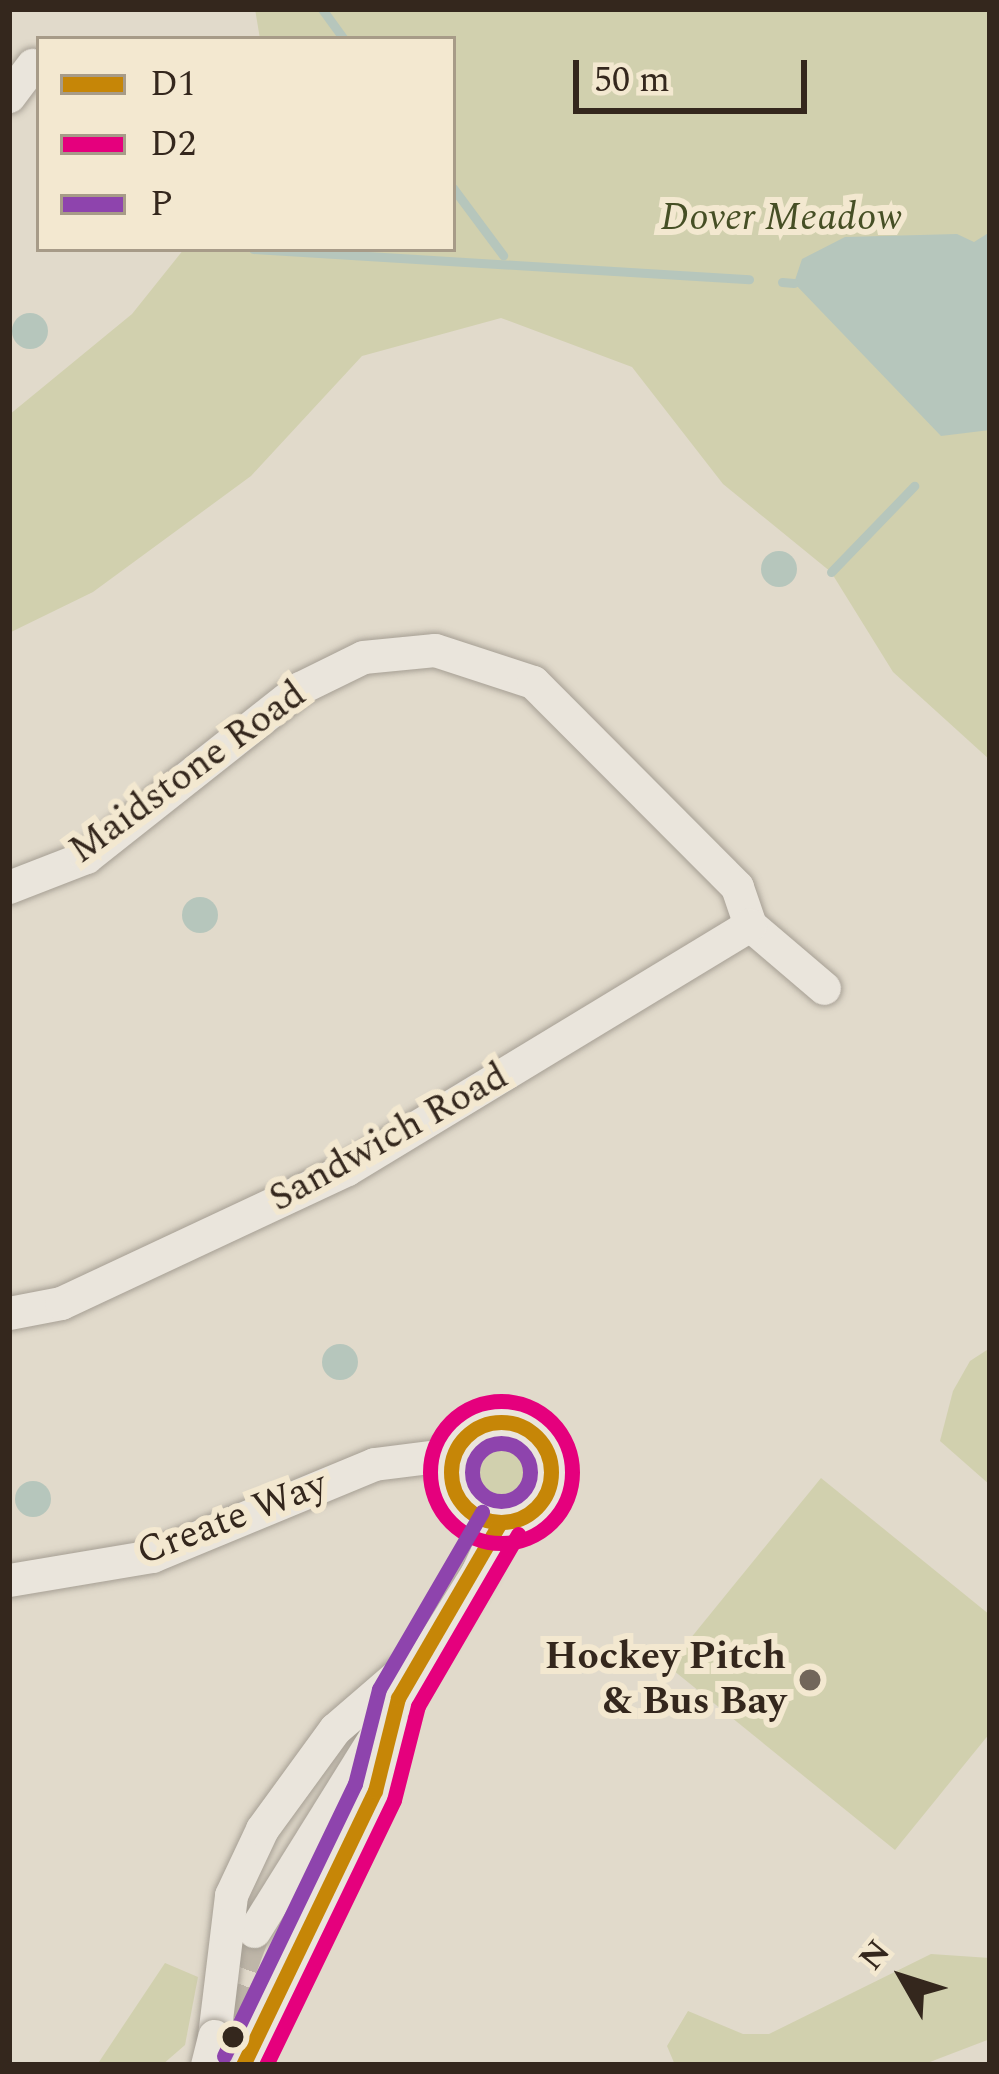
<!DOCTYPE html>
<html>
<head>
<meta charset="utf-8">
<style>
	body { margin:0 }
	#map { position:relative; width:999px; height:2074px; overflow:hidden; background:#e1dacb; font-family:Spectral,serif }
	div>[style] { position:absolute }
	.green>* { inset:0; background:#d1d0ae }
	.round { border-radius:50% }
	.water>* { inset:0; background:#b6c6bc }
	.stream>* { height:9px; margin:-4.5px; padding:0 4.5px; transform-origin:4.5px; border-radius:4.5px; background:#b6c6bc }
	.minor-tunnel>* { height:33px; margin-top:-16.5px; transform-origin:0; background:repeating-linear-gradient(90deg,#beb6a8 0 33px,transparent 0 49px) }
	.roads { filter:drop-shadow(0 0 3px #a69f94) drop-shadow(0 0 3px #a69f94) }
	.minor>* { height:33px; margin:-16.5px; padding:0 16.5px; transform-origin:16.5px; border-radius:16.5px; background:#eae5dc }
	.minor>.ring { margin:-16.5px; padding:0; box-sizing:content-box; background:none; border:33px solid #eae5dc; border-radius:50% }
	.bridges { filter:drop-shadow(0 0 3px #a69f94) drop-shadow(0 0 3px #a69f94) }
	.minor-bridge>* { height:33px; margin:-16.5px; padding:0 16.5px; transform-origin:16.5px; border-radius:16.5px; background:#eae5dc }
	.bus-1>* { height:15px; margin:-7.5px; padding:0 7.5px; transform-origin:7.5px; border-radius:7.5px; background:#c68607 }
	.bus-1>.ring { margin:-7.5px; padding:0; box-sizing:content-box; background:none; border:15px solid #c68607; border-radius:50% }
	.bus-2>* { height:15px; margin:-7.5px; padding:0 7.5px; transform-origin:7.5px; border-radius:7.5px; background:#e5007d }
	.bus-2>.ring { margin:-7.5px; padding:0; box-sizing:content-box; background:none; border:15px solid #e5007d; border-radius:50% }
	.bus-3>* { height:15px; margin:-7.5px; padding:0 7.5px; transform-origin:7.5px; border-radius:7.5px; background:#8e44ad }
	.bus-3>.ring { margin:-7.5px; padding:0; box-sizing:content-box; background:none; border:15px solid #8e44ad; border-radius:50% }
	.dots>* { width:33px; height:33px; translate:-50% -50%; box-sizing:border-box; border:6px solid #f3e8d0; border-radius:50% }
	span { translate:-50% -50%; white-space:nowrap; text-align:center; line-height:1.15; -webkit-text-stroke:12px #f3e8d0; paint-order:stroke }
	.park-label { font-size:39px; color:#464f25; font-style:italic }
	.street-label { font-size:39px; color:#34271d }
	.poi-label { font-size:39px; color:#34271d; font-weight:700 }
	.right { translate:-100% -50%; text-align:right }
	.frame { position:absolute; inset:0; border:12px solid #34271d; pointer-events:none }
	.legend { position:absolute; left:36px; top:36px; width:420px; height:216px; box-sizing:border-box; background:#f3e8d0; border:3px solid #a79b88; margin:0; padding:15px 21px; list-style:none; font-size:36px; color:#34271d }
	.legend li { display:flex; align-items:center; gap:24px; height:60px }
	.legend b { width:60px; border:3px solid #a79b88 }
	.north { position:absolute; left:843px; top:1918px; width:120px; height:120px; -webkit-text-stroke:9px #f3e8d0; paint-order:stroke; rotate:309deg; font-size:33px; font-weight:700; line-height:48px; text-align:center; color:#34271d }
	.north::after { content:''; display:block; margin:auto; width:42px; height:54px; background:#34271d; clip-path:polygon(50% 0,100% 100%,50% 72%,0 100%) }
	.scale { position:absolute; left:573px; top:60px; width:234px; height:54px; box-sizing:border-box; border:6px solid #34271d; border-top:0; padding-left:15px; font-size:36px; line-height:42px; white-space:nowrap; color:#34271d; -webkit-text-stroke:9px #f3e8d0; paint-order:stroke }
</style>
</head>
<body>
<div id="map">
	<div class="green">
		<div style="clip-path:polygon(255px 9px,990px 9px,990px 760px,893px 672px,831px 572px,723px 484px,632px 367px,501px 318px,362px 356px,251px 476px,93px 592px,9px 633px,9px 415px,132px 314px,184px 249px,453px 249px,453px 39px,260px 39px)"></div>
		<div style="clip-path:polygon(990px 1348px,990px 1485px,940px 1441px,953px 1391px,970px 1361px)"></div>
		<div class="round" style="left:465px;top:1436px;width:72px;height:72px"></div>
		<div style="clip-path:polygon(821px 1478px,990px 1615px,990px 1733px,895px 1850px,668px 1666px)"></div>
		<div style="clip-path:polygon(931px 1954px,990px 1958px,990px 2039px,922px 2065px,675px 2065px,667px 2046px,688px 2011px,743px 2034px,769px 2034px)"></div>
		<div style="clip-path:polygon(165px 1963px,198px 1977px,185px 2045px,162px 2065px,97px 2065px)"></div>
	</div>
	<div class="water">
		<div style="clip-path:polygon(990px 232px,990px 430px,941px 436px,794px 283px,802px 259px,845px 237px,957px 234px,974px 242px)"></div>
		<div class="round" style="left:12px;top:313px;width:36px;height:36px"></div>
		<div class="round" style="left:761px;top:551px;width:36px;height:36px"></div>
		<div class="round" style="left:182px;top:897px;width:36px;height:36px"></div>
		<div class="round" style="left:322px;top:1344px;width:36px;height:36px"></div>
		<div class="round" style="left:15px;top:1481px;width:36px;height:36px"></div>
	</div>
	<div class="stream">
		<div style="left:322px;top:9px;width:37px;rotate:54deg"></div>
		<div style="left:453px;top:188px;width:84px;rotate:53.3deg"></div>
		<div style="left:253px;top:249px;width:497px;rotate:3.5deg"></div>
		<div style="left:782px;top:282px;width:12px;rotate:5deg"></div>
		<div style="left:831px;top:572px;width:120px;rotate:-46deg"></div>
	</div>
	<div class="minor-tunnel">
		<div style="left:224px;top:2013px;width:87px;rotate:-69.9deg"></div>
	</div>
	<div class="roads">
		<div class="minor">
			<div style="left:9px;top:96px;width:39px;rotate:-53deg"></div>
			<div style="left:9px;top:887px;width:83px;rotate:-21.3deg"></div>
			<div style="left:86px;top:857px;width:273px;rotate:-38.3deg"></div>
			<div style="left:300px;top:688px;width:70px;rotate:-26.2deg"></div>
			<div style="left:363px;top:657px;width:72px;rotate:-5.6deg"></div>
			<div style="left:435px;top:650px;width:103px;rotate:18.1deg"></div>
			<div style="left:533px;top:682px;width:289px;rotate:45.1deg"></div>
			<div style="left:737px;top:887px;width:40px;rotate:71.1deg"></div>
			<div style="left:750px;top:925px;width:97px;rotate:40.4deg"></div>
			<div style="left:9px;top:1313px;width:53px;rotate:-10.9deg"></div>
			<div style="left:61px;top:1303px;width:316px;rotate:-25.1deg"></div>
			<div style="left:347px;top:1169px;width:471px;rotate:-31.2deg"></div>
			<div class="ring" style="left:451px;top:1422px;width:67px;height:67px"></div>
			<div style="left:9px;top:1580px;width:145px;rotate:-9.5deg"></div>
			<div style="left:152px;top:1556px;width:240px;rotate:-22.5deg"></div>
			<div style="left:374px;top:1464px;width:81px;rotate:-7.1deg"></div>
			<div style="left:254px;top:1931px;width:422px;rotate:-58.1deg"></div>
			<div style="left:477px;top:1573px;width:55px;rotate:-65.3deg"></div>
			<div style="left:214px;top:2036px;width:142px;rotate:-83.1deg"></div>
			<div style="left:231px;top:1895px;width:73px;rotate:-64.8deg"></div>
			<div style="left:262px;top:1829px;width:124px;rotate:-53.9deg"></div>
			<div style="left:335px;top:1729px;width:87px;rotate:-40.8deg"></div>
			<div style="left:243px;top:2065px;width:304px;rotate:-64.3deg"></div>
			<div style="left:375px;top:1791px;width:70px;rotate:-76deg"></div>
		</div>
	</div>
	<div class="bridges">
		<div class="minor-bridge">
			<div style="left:207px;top:2065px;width:30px;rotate:-76deg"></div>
		</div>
	</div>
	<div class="bus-1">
		<div class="ring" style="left:451px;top:1422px;width:85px;height:85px"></div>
		<div style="left:243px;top:2065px;width:304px;rotate:-64.3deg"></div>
		<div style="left:375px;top:1791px;width:96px;rotate:-76.1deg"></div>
		<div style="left:398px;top:1698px;width:203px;rotate:-59.8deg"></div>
	</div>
	<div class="bus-2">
		<div class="ring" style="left:430px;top:1401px;width:127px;height:127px"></div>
		<div style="left:266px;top:2065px;width:294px;rotate:-64.2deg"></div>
		<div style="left:394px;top:1800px;width:97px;rotate:-75.7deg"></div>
		<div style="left:418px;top:1706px;width:199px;rotate:-59.8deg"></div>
	</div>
	<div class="bus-3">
		<div class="ring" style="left:472px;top:1443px;width:43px;height:43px"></div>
		<div style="left:224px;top:2056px;width:302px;rotate:-64.3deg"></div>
		<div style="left:355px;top:1784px;width:98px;rotate:-75.8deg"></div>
		<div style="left:379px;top:1689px;width:205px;rotate:-59.8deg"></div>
	</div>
	<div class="dots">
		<div style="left:810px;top:1680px;background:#71665a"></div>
		<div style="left:233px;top:2037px;background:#34271d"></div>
	</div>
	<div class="park-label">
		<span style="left:781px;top:218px">Dover Meadow</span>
	</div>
	<div class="street-label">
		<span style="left:188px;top:773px;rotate:-36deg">Maidstone Road</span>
		<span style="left:389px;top:1138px;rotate:-29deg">Sandwich Road</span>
		<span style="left:232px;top:1519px;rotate:-21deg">Create Way</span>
	</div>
	<div class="poi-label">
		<span class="right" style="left:786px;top:1680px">Hockey Pitch<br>&amp; Bus Bay</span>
	</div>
	<div class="frame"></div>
	<ul class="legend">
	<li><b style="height:15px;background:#c68607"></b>D1</li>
	<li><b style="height:15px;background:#e5007d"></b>D2</li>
	<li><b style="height:15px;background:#8e44ad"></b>P</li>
	</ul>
	<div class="north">N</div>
	<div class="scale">50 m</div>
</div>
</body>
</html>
